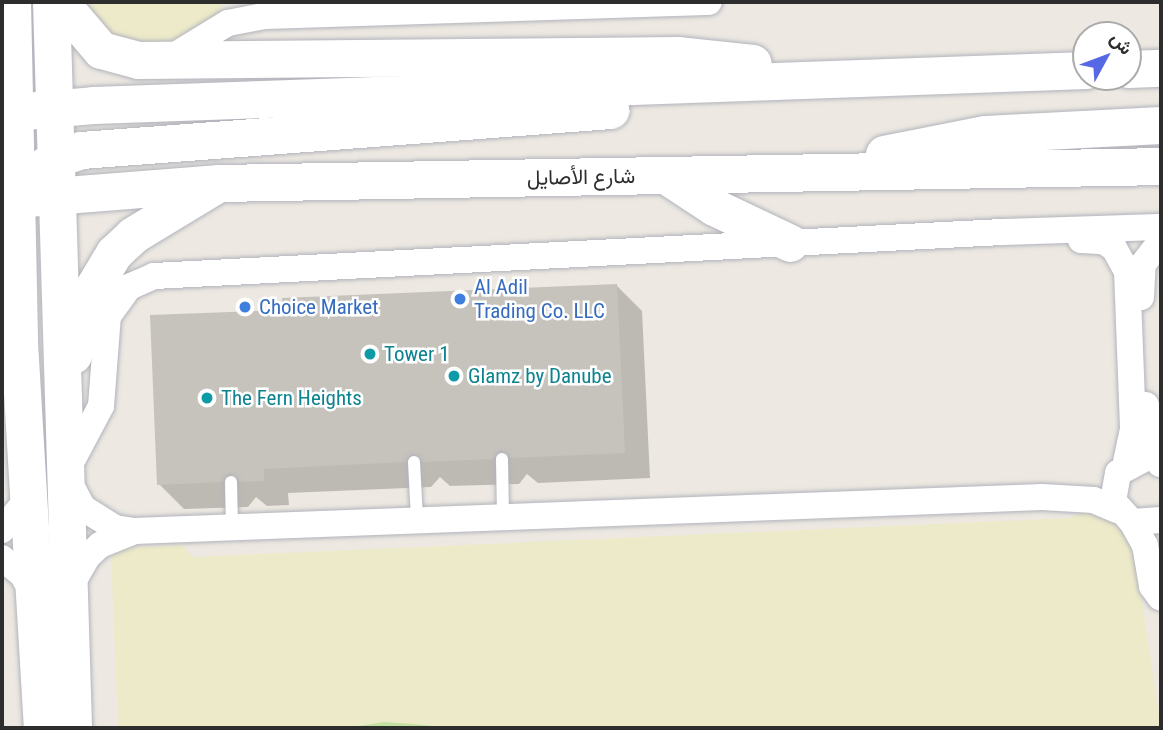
<!DOCTYPE html>
<html>
<head>
<meta charset="utf-8">
<style>
	body { margin:0 }
	#map { position:relative; width:1163px; height:730px; overflow:hidden; background:#ede9e2; font-family:"Roboto Condensed",Vazirmatn,sans-serif }
	div>[style] { position:absolute }
	.sand>* { inset:0; background:#edeac9 }
	.pitch>* { inset:0; background:#c3e2a2 }
	.shadow>* { inset:0; background:#0003 }
	.building>* { inset:0; background:#c6c3bd }
	.roads { filter:drop-shadow(0 0 2px #b2b3bc) drop-shadow(0 0 2px #b2b3bc) }
	.lane>* { height:12px; margin:-6px; padding:0 6px; transform-origin:6px; border-radius:6px; background:#fff }
	.street>* { height:26px; margin:-13px; padding:0 13px; transform-origin:13px; border-radius:13px; background:#fff }
	.secondary>* { height:37px; margin:-18.5px; padding:0 18.5px; transform-origin:18.5px; border-radius:18.5px; background:#fff }
	.dots>* { width:19px; height:19px; translate:-50% -50%; box-sizing:border-box; border:4px solid #fff; border-radius:50% }
	span { translate:-50% -50%; white-space:nowrap; text-align:center; line-height:1.15; -webkit-text-stroke:5px #fff; paint-order:stroke }
	.street-label { font-size:21px; color:#2d2d2d }
	.shop-label { font-size:21px; color:#366cbe }
	.left { translate:0 -50%; text-align:left }
	.culture-label { font-size:21px; color:#0d838f }
	.frame { position:absolute; inset:0; border:4px solid #2d2d2d; pointer-events:none }
	.north { position:absolute; left:1072px; top:21px; width:70px; height:70px; box-sizing:border-box; background:#fff; border:2px solid #ababab; border-radius:50%; rotate:49deg; font-size:19px; font-weight:700; line-height:28px; text-align:center; color:#2d2d2d }
	.north::after { content:''; display:block; margin:auto; width:24px; height:32px; background:#5668e6; clip-path:polygon(50% 0,100% 100%,50% 72%,0 100%) }
</style>
</head>
<body>
<div id="map">
	<div class="sand">
		<div style="clip-path:polygon(89px 2px,222px 2px,222px 12px,176px 44px,155px 46px,105px 32px)"></div>
		<div style="clip-path:polygon(1087px 510px,1111px 521px,1134px 548px,1161px 728px,118px 728px,111px 557px,123px 548px,182px 545px,193px 557px,1070px 518px)"></div>
	</div>
	<div class="pitch">
		<div style="clip-path:polygon(384px 722px,413px 724px,452px 728px,347px 728px)"></div>
	</div>
	<div class="shadow">
		<div style="clip-path:polygon(617px 286px,642px 311px,650px 478px,538px 483px,527px 474px,519px 484px,450px 486px,440px 477px,431px 487px,288px 493px,289px 505px,267px 506px,256px 497px,248px 507px,184px 509px,159px 484px,285px 311px)"></div>
	</div>
	<div class="building">
		<div style="clip-path:polygon(617px 284px,625px 453px,511px 458px,501px 450px,493px 459px,423px 462px,413px 453px,405px 462px,264px 469px,264px 481px,240px 482px,230px 473px,222px 482px,157px 485px,150px 315px,283px 310px,282px 298px)"></div>
	</div>
	<div class="roads">
		<div class="lane">
			<div style="left:502px;top:459px;width:58px;rotate:89deg"></div>
			<div style="left:414px;top:462px;width:58px;rotate:87deg"></div>
			<div style="left:231px;top:482px;width:45px;rotate:88.7deg"></div>
		</div>
		<div class="street">
			<div style="left:172px;top:57px;width:66px;rotate:-31.3deg"></div>
			<div style="left:228px;top:23px;width:36px;rotate:-11deg"></div>
			<div style="left:263px;top:16px;width:446px;rotate:-1.8deg"></div>
			<div style="left:1081px;top:240px;width:22px;rotate:3deg"></div>
			<div style="left:1103px;top:241px;width:13px;rotate:32deg"></div>
			<div style="left:1114px;top:248px;width:26px;rotate:61deg"></div>
			<div style="left:1127px;top:271px;width:158px;rotate:87.8deg"></div>
			<div style="left:1133px;top:429px;width:38px;rotate:102deg"></div>
			<div style="left:1141px;top:297px;width:33px;rotate:-87deg"></div>
			<div style="left:1143px;top:264px;width:29px;rotate:-52deg"></div>
			<div style="left:1146px;top:405px;width:26px;rotate:86deg"></div>
			<div style="left:1148px;top:431px;width:35px;rotate:70deg"></div>
			<div style="left:1142px;top:460px;width:27px;rotate:152deg"></div>
			<div style="left:1118px;top:473px;width:28px;rotate:100deg"></div>
			<div style="left:1113px;top:501px;width:28px;rotate:48deg"></div>
			<div style="left:1132px;top:522px;width:29px;rotate:-4deg"></div>
			<div style="left:1117px;top:510px;width:25px;rotate:-157deg"></div>
			<div style="left:1094px;top:500px;width:52px;rotate:-176.7deg"></div>
			<div style="left:1042px;top:497px;width:909px;rotate:177.86deg"></div>
			<div style="left:134px;top:531px;width:19px;rotate:-171deg"></div>
			<div style="left:115px;top:528px;width:38px;rotate:-148deg"></div>
			<div style="left:83px;top:508px;width:38px;rotate:-118deg"></div>
			<div style="left:65px;top:474px;width:77px;rotate:-62.1deg"></div>
			<div style="left:101px;top:406px;width:90px;rotate:-85.6deg"></div>
			<div style="left:108px;top:316px;width:36px;rotate:-54deg"></div>
			<div style="left:129px;top:287px;width:27px;rotate:-24deg"></div>
			<div style="left:154px;top:276px;width:848px;rotate:-2.97deg"></div>
			<div style="left:1001px;top:232px;width:160px;rotate:-1.8deg"></div>
			<div style="left:1132px;top:522px;width:26px;rotate:61deg"></div>
			<div style="left:1145px;top:545px;width:42px;rotate:80.3deg"></div>
			<div style="left:1152px;top:586px;width:14px;rotate:54deg"></div>
			<div style="left:2px;top:530px;width:45px;rotate:-50.4deg"></div>
			<div style="left:2px;top:558px;width:26px;rotate:39deg"></div>
			<div style="left:22px;top:574px;width:24px;rotate:60deg"></div>
			<div style="left:70px;top:587px;width:34px;rotate:-60deg"></div>
			<div style="left:87px;top:557px;width:18px;rotate:-43deg"></div>
			<div style="left:100px;top:545px;width:37px;rotate:-22deg"></div>
		</div>
		<div class="secondary">
			<div style="left:12px;top:2px;width:340px;rotate:88.8deg"></div>
			<div style="left:19px;top:342px;width:387px;rotate:86.6deg"></div>
			<div style="left:51px;top:2px;width:726px;rotate:88.26deg"></div>
			<div style="left:60px;top:2px;width:63px;rotate:49.5deg"></div>
			<div style="left:101px;top:50px;width:39px;rotate:15deg"></div>
			<div style="left:139px;top:60px;width:538px;rotate:-0.53deg"></div>
			<div style="left:677px;top:55px;width:76px;rotate:6deg"></div>
			<div style="left:1128px;top:69px;width:33px;rotate:-2deg"></div>
			<div style="left:2px;top:113px;width:91px;rotate:-5deg"></div>
			<div style="left:93px;top:105px;width:994px;rotate:-2.02deg"></div>
			<div style="left:884px;top:154px;width:103px;rotate:-11.2deg"></div>
			<div style="left:985px;top:134px;width:176px;rotate:-2.9deg"></div>
			<div style="left:667px;top:176px;width:56px;rotate:33.4deg"></div>
			<div style="left:714px;top:207px;width:84px;rotate:25.3deg"></div>
			<div style="left:2px;top:200px;width:218px;rotate:-4.5deg"></div>
			<div style="left:219px;top:183px;width:942px;rotate:-1.03deg"></div>
			<div style="left:16px;top:213px;width:27px;rotate:-70deg"></div>
			<div style="left:25px;top:188px;width:21px;rotate:-55deg"></div>
			<div style="left:37px;top:171px;width:21px;rotate:-35deg"></div>
			<div style="left:54px;top:159px;width:28px;rotate:-18deg"></div>
			<div style="left:81px;top:150px;width:531px;rotate:-4.32deg"></div>
			<div style="left:73px;top:355px;width:55px;rotate:-77.5deg"></div>
			<div style="left:85px;top:301px;width:56px;rotate:-58.9deg"></div>
			<div style="left:114px;top:253px;width:26px;rotate:-43deg"></div>
			<div style="left:133px;top:235px;width:95px;rotate:-31.2deg"></div>
		</div>
	</div>
	<div class="dots">
		<div style="left:460px;top:299px;background:#3f7fe0"></div>
		<div style="left:245px;top:307px;background:#3f7fe0"></div>
		<div style="left:370px;top:354px;background:#0f9aa8"></div>
		<div style="left:454px;top:376px;background:#0f9aa8"></div>
		<div style="left:207px;top:398px;background:#0f9aa8"></div>
	</div>
	<div class="street-label">
		<span style="left:581px;top:177px;rotate:-1deg">شارع الأصايل</span>
	</div>
	<div class="shop-label">
		<span class="left" style="left:474px;top:299px">Al Adil<br>Trading Co. LLC</span>
		<span class="left" style="left:259px;top:307px">Choice Market</span>
	</div>
	<div class="culture-label">
		<span class="left" style="left:384px;top:354px">Tower 1</span>
		<span class="left" style="left:468px;top:376px">Glamz by Danube</span>
		<span class="left" style="left:221px;top:398px">The Fern Heights</span>
	</div>
	<div class="frame"></div>
	<div class="north">ش</div>
</div>
</body>
</html>
